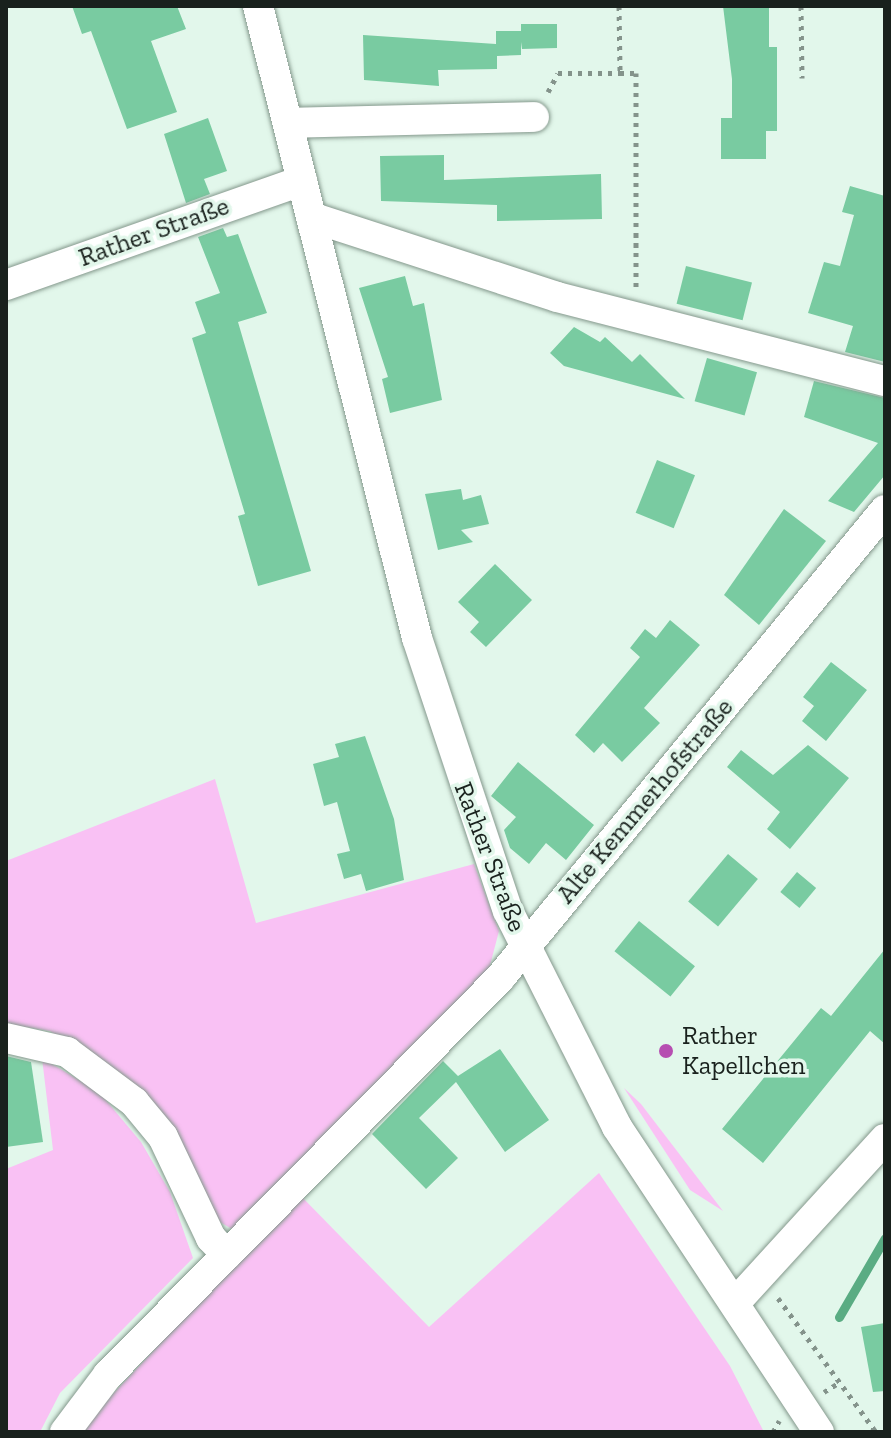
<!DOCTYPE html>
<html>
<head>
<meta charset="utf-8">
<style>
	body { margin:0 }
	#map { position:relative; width:891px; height:1438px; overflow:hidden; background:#e2f7eb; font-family:"Zilla Slab",serif }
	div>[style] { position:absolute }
	.green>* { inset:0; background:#f9c1f4 }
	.stream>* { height:9px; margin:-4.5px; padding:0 4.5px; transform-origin:4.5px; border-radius:4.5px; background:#5aac83 }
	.building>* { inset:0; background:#79cba1; transform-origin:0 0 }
	.path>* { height:5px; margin-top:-2.5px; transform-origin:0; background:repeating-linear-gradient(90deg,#84938b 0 4px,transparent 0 10px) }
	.roads { filter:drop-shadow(0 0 2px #84988c) drop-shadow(0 0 2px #84988c) }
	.minor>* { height:30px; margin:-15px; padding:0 15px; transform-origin:15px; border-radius:15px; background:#fff }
	.dots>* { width:22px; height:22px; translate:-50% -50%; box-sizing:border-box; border:4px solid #e2f7eb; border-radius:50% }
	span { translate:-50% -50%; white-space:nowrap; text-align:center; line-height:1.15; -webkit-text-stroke:7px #e2f7eb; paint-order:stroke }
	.street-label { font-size:26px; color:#19211d }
	.poi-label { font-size:26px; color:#19211d }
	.left { translate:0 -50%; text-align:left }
	.frame { position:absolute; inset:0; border:8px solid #19211d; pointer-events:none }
</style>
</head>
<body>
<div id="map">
	<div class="green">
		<div style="clip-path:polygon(215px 779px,256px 923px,474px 864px,499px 931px,488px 973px,232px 1229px,211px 1217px,89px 1058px,50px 1031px,6px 1024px,6px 861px)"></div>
		<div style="clip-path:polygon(42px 1058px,99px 1092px,141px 1142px,170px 1192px,193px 1258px,60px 1393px,40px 1432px,6px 1432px,6px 1169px,53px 1150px)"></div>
		<div style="clip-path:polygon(624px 1088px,641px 1104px,723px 1211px,690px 1190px)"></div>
		<div style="clip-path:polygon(599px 1173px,730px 1366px,764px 1432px,77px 1432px,300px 1195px,429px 1327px)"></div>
	</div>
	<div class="stream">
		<div style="left:839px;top:1317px;width:91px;rotate:-59.8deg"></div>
	</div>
	<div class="building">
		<div style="clip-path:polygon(72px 6px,177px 6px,186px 29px,151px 41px,177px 112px,127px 129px,91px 31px,82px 34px)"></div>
		<div style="clip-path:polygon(723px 6px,769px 6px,769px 47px,777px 47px,777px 131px,766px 131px,766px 159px,721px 159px,721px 118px,732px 118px,732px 79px)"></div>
		<div style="clip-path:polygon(521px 24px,557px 24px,557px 48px,522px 49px,521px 42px,521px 55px,497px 56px,497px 69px,438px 70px,439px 86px,364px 80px,363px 35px,496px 44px,496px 31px,521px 31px)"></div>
		<div style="clip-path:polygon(208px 118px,227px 171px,204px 179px,210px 194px,186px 203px,164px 134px)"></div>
		<div style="clip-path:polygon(444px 155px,444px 180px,601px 174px,602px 219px,497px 221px,497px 205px,381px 201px,380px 156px)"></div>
		<div style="clip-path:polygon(850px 186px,885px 196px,885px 362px,845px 352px,853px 326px,808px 313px,824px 262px,840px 266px,854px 215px,842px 212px)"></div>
		<div style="clip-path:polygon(223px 228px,227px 237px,238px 234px,267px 313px,238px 322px,311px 571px,258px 586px,238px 516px,245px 514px,192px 338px,206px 333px,195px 302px,220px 293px,198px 237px)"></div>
		<div style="left:686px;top:266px;width:68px;height:39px;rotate:14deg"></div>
		<div style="clip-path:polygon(405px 276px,413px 306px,424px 303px,442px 400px,390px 413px,382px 379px,388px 377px,359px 288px)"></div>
		<div style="clip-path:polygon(574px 327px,600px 342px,605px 337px,632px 362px,640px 354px,685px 399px,564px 366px,550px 353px)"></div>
		<div style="left:707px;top:358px;width:52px;height:45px;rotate:16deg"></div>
		<div style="clip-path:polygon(814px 381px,885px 398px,885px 475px,854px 512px,828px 501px,878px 443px,804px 417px)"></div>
		<div style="left:657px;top:460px;width:41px;height:57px;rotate:22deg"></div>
		<div style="clip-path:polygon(461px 489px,463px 500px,481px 495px,489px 524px,461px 530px,473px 542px,438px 550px,425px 494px)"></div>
		<div style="clip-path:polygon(784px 509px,826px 541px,759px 625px,724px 595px)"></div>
		<div style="clip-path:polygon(495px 564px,532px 600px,486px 647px,470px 632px,479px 622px,458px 602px)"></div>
		<div style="clip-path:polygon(670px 620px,700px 645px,644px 708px,660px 723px,622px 762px,603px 743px,594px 753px,575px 735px,640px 657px,630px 648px,645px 629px,656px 638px)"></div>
		<div style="clip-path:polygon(831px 662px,867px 690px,826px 741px,802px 721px,814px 706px,803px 697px)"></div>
		<div style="clip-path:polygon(365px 736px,394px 819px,404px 880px,366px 891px,361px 874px,344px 879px,337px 854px,350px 851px,337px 802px,324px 806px,313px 764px,339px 757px,335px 744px)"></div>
		<div style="clip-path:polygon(808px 745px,849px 778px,790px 849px,767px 829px,780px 812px,727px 767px,741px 750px,773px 775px)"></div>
		<div style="clip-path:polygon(518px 762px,594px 825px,566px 860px,546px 843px,529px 864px,510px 848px,504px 830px,516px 817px,491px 796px)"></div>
		<div style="left:728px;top:854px;width:39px;height:62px;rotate:40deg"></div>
		<div style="left:797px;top:872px;width:25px;height:26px;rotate:40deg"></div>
		<div style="left:639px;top:921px;width:72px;height:39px;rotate:39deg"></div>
		<div style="clip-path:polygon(885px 949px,885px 1044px,870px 1031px,763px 1163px,722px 1129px,821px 1008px,831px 1016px)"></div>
		<div style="clip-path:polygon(500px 1049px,549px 1120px,505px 1152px,456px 1082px,419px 1118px,458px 1158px,426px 1189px,372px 1134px,443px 1061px,458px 1076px)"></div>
		<div style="clip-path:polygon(6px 1056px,31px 1062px,43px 1142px,6px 1147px)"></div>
		<div style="clip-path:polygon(885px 1323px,885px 1391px,873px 1392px,861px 1327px)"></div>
	</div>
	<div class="path">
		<div style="left:619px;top:6px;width:67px;rotate:89.1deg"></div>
		<div style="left:620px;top:73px;width:16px"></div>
		<div style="left:636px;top:73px;width:216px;rotate:90deg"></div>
		<div style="left:801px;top:6px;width:72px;rotate:89.2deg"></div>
		<div style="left:548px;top:92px;width:21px;rotate:-62deg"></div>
		<div style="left:558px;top:73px;width:62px"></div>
		<div style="left:778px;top:1298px;width:166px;rotate:53.8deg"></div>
		<div style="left:824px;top:1392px;width:19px;rotate:-32deg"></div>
		<div style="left:773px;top:1432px;width:13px;rotate:-61deg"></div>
	</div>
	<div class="roads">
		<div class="minor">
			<div style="left:258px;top:6px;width:652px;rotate:75.88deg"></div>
			<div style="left:417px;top:638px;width:288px;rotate:71.6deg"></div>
			<div style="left:508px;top:911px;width:242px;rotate:63.2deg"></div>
			<div style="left:617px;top:1127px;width:366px;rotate:56.5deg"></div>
			<div style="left:288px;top:123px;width:246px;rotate:-1.4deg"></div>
			<div style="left:311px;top:217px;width:259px;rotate:18deg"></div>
			<div style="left:557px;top:297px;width:339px;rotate:14.4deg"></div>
			<div style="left:6px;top:285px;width:314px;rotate:-19.4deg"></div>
			<div style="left:6px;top:1038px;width:63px;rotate:12.9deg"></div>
			<div style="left:67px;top:1052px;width:84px;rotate:36.7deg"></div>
			<div style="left:134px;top:1102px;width:45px;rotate:50.4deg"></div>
			<div style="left:163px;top:1137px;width:112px;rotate:64.6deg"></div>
			<div style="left:211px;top:1238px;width:23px;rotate:47deg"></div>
			<div style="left:735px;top:1303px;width:222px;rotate:-47.6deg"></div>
			<div style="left:65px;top:1432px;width:71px;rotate:-53deg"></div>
			<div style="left:108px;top:1375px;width:558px;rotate:-45.36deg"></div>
			<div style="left:500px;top:978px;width:606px;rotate:-50.56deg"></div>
		</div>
	</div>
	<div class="dots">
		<div style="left:666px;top:1051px;background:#b64eb1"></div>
	</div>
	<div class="street-label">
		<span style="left:154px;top:232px;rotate:-20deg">Rather Straße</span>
		<span style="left:645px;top:801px;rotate:-50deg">Alte Kemmerhofstraße</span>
		<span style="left:490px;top:857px;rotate:69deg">Rather Straße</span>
	</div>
	<div class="poi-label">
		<span class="left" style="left:682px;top:1051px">Rather<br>Kapellchen</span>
	</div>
	<div class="frame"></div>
</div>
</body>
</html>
